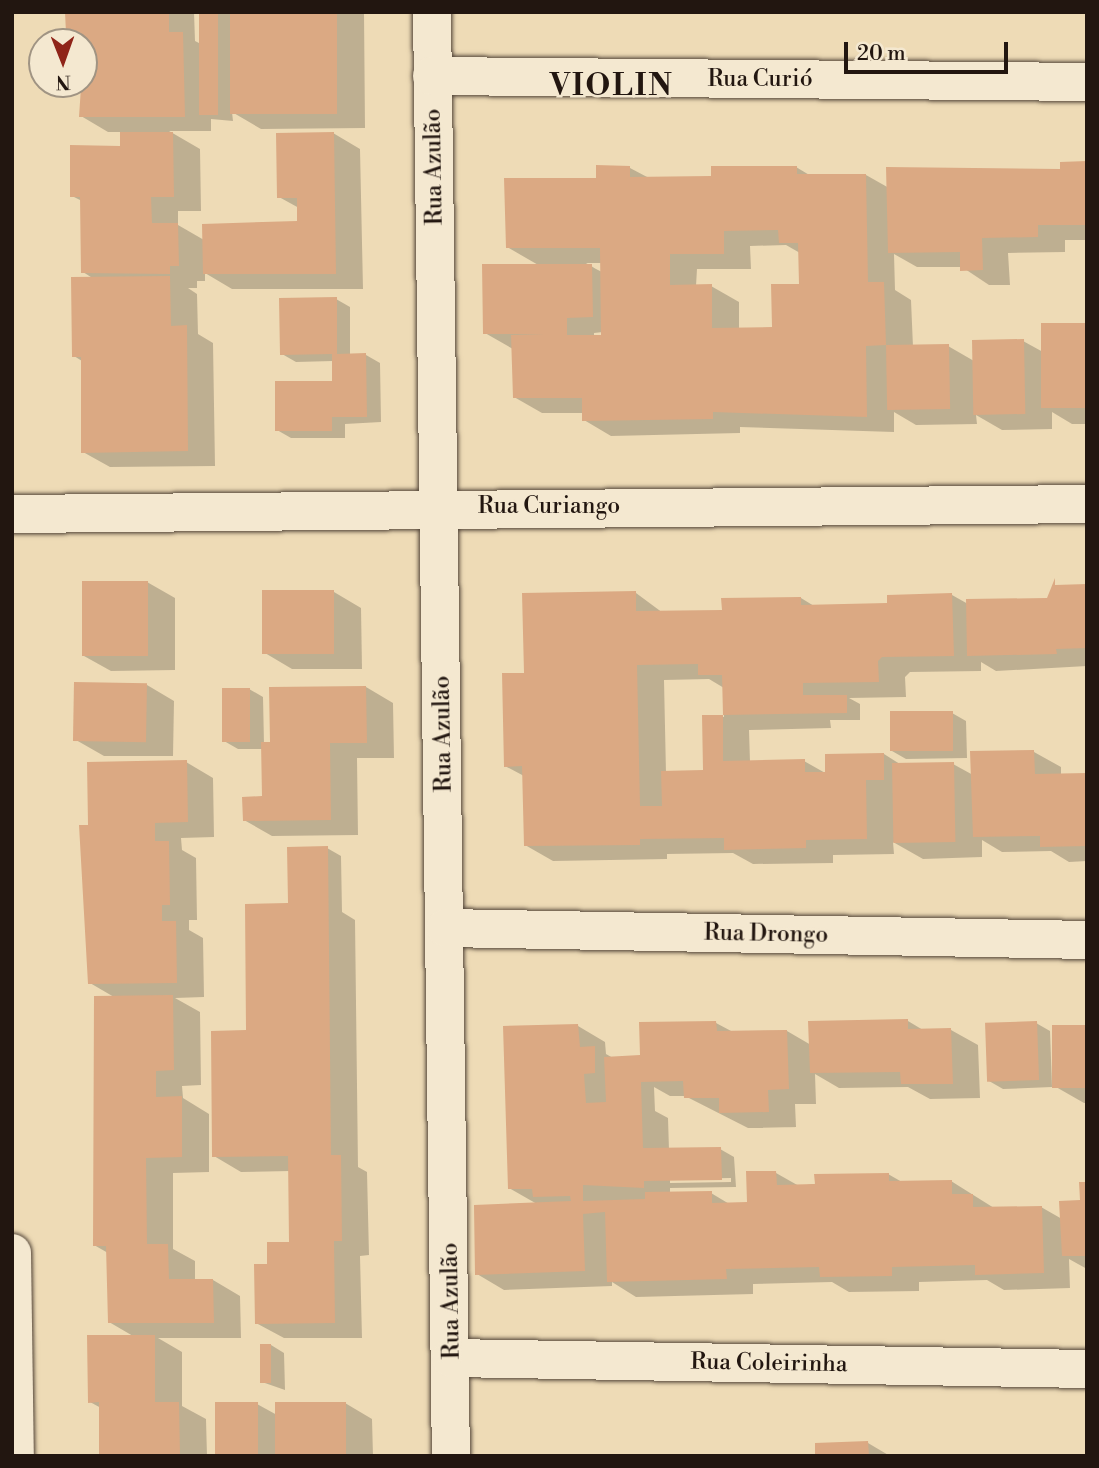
<!DOCTYPE html>
<html>
<head>
<meta charset="utf-8">
<style>
	body { margin:0 }
	#map { position:relative; width:1099px; height:1468px; overflow:hidden; background:#eedbb6; font-family:"Libre Bodoni",serif }
	div>[style] { position:absolute }
	.shadow>* { inset:0; background:#0003 }
	.building>* { inset:0; background:#dba983; transform-origin:0 0 }
	.roads { filter:drop-shadow(0 0 2px #55473a) drop-shadow(0 0 2px #55473a) }
	.minor>* { height:38px; margin:-19px; padding:0 19px; transform-origin:19px; border-radius:19px; background:#f4e8d0 }
	span { translate:-50% -50%; white-space:nowrap; text-align:center; line-height:1.15; -webkit-text-stroke:5px #f4e8d0; paint-order:stroke }
	.street-label { font-size:23px; color:#221610 }
	.district-label { font-size:30px; color:#221610; font-weight:700; letter-spacing:2px }
	.frame { position:absolute; inset:0; border:14px solid #221610; pointer-events:none }
	.north { position:absolute; left:28px; top:28px; width:70px; height:70px; box-sizing:border-box; background:#f4e8d0; border:2px solid #a09483; border-radius:50%; rotate:179deg; font-size:19px; font-weight:700; line-height:28px; text-align:center; color:#221610 }
	.north::after { content:''; display:block; margin:auto; width:24px; height:32px; background:#8f2418; clip-path:polygon(50% 0,100% 100%,50% 72%,0 100%) }
	.scale { position:absolute; left:844px; top:42px; width:164px; height:32px; box-sizing:border-box; border:4px solid #221610; border-top:0; padding-left:9px; font-size:21px; line-height:24px; white-space:nowrap; color:#221610; -webkit-text-stroke:5px #f4e8d0; paint-order:stroke }
</style>
</head>
<body>
<div id="map">
	<div class="shadow">
		<div style="clip-path:polygon(67px 12px,194px 12px,195px 41px,201px 44px,200px 12px,364px 12px,365px 128px,261px 129px,232px 112px,233px 121px,211px 119px,211px 131px,169px 131px,200px 149px,201px 211px,178px 211px,178px 225px,204px 240px,299px 223px,299px 208px,279px 197px,333px 133px,360px 149px,363px 289px,232px 289px,205px 273px,205px 281px,197px 281px,197px 288px,188px 288px,197px 294px,198px 334px,213px 343px,215px 466px,110px 467px,83px 452px,82px 361px,74px 356px,94px 279px,83px 272px,82px 201px,72px 196px,122px 148px,121px 132px,108px 132px,81px 116px,84px 42px,67px 32px)"></div>
		<div style="clip-path:polygon(evenodd,1087px 163px,1087px 240px,1065px 240px,1065px 252px,1008px 253px,1010px 285px,989px 285px,962px 267px,917px 267px,894px 254px,895px 290px,911px 300px,913px 347px,948px 346px,974px 361px,1023px 341px,1043px 352px,1087px 325px,1087px 424px,1072px 424px,1052px 412px,1052px 429px,1002px 430px,976px 415px,977px 424px,916px 425px,894px 412px,894px 432px,740px 427px,740px 433px,611px 436px,584px 420px,584px 413px,542px 413px,514px 397px,513px 349px,485px 333px,540px 266px,507px 247px,598px 180px,630px 168px,649px 178px,712px 178px,796px 167px,811px 176px,866px 175px,889px 188px,1062px 171px,1087px 163px,786px 245px,800px 253px,801px 285px,774px 329px,739px 329px,739px 302px,711px 286px,696px 286px,697px 269px,751px 269px,750px 246px,786px 245px,1087px 163px,586px 263px,602px 263px,602px 272px,596px 269px,586px 263px,1087px 163px,603px 332px,608px 337px,594px 337px,594px 333px,603px 332px)"></div>
		<div style="clip-path:polygon(336px 299px,350px 307px,350px 355px,366px 355px,380px 363px,381px 422px,345px 424px,345px 438px,291px 438px,277px 430px,334px 382px,333px 361px,296px 362px,282px 354px)"></div>
		<div style="clip-path:polygon(147px 582px,175px 598px,175px 670px,111px 671px,84px 656px)"></div>
		<div style="clip-path:polygon(evenodd,1087px 586px,1087px 666px,996px 671px,981px 662px,981px 671px,910px 672px,905px 677px,906px 697px,849px 698px,860px 704px,860px 720px,830px 720px,831px 728px,749px 730px,750px 762px,804px 761px,827px 774px,884px 754px,903px 766px,953px 764px,973px 775px,1034px 752px,1061px 767px,1061px 775px,1087px 775px,1087px 861px,1069px 862px,1051px 851px,1002px 852px,982px 840px,982px 857px,923px 859px,893px 842px,894px 854px,833px 855px,833px 863px,753px 864px,733px 853px,667px 854px,667px 859px,553px 861px,525px 845px,524px 776px,505px 766px,526px 675px,636px 593px,663px 613px,723px 612px,801px 598px,814px 606px,889px 605px,952px 595px,968px 604px,1048px 600px,1087px 586px,709px 679px,724px 688px,724px 717px,704px 717px,704px 772px,666px 773px,664px 680px,709px 679px)"></div>
		<div style="clip-path:polygon(334px 592px,361px 608px,362px 669px,292px 669px,265px 653px)"></div>
		<div style="clip-path:polygon(147px 685px,174px 701px,173px 756px,104px 756px,76px 740px)"></div>
		<div style="clip-path:polygon(366px 687px,393px 703px,394px 758px,357px 758px,358px 835px,272px 836px,244px 820px,263px 798px,263px 749px,238px 749px,224px 741px,249px 689px,263px 697px,264px 744px,272px 744px)"></div>
		<div style="clip-path:polygon(952px 713px,966px 721px,967px 758px,906px 759px,892px 751px)"></div>
		<div style="clip-path:polygon(186px 762px,213px 778px,214px 837px,181px 838px,182px 850px,196px 858px,197px 920px,189px 920px,189px 930px,203px 938px,204px 997px,175px 998px,200px 1012px,201px 1085px,182px 1086px,183px 1098px,209px 1114px,209px 1172px,173px 1173px,173px 1249px,195px 1261px,195px 1281px,213px 1280px,240px 1296px,241px 1338px,158px 1338px,182px 1352px,182px 1406px,206px 1419px,207px 1456px,101px 1456px,101px 1408px,90px 1402px,133px 1336px,109px 1322px,108px 1253px,94px 1245px,114px 997px,90px 983px,90px 827px)"></div>
		<div style="clip-path:polygon(327px 848px,341px 856px,342px 912px,355px 920px,358px 1167px,367px 1172px,369px 1255px,360px 1256px,362px 1338px,284px 1338px,256px 1323px,269px 1266px,291px 1243px,290px 1171px,241px 1172px,214px 1156px,290px 905px)"></div>
		<div style="clip-path:polygon(evenodd,908px 1021px,923px 1030px,951px 1030px,978px 1045px,980px 1098px,930px 1099px,908px 1087px,839px 1088px,815px 1074px,816px 1104px,795px 1104px,796px 1127px,748px 1128px,685px 1096px,670px 1096px,654px 1087px,655px 1111px,668px 1118px,669px 1150px,720px 1149px,734px 1157px,736px 1187px,670px 1188px,670px 1194px,711px 1193px,731px 1205px,749px 1204px,776px 1173px,799px 1186px,888px 1174px,902px 1182px,951px 1181px,994px 1208px,1041px 1207px,1062px 1219px,1082px 1202px,1087px 1184px,1087px 1269px,1069px 1259px,1070px 1288px,1004px 1290px,987px 1280px,919px 1282px,919px 1291px,849px 1292px,832px 1282px,753px 1284px,753px 1294px,636px 1297px,612px 1282px,612px 1286px,504px 1290px,477px 1274px,537px 1204px,509px 1188px,578px 1026px,605px 1042px,606px 1054px,613px 1058px,639px 1057px,716px 1023px,733px 1032px,787px 1031px,811px 1045px,908px 1021px,731px 1178px,731px 1182px,670px 1183px,670px 1179px,731px 1178px)"></div>
		<div style="clip-path:polygon(1036px 1023px,1050px 1031px,1052px 1087px,1003px 1089px,989px 1081px)"></div>
		<div style="clip-path:polygon(1087px 1026px,1087px 1103px,1084px 1103px,1056px 1087px)"></div>
		<div style="clip-path:polygon(271px 1345px,284px 1353px,285px 1390px,262px 1382px)"></div>
		<div style="clip-path:polygon(345px 1403px,372px 1419px,373px 1456px,218px 1456px,257px 1404px,277px 1415px)"></div>
		<div style="clip-path:polygon(868px 1443px,890px 1456px,817px 1456px)"></div>
	</div>
	<div class="building">
		<div style="clip-path:polygon(65px 12px,169px 12px,169px 32px,183px 32px,185px 117px,79px 117px,84px 42px,78px 42px,77px 33px,66px 33px)"></div>
		<div style="left:199px;top:12px;width:19px;height:103px"></div>
		<div style="left:230px;top:12px;width:107px;height:102px"></div>
		<div style="clip-path:polygon(120px 132px,173px 132px,174px 197px,151px 197px,152px 223px,178px 223px,179px 266px,170px 266px,170px 274px,81px 273px,80px 197px,70px 197px,70px 145px,120px 146px)"></div>
		<div style="clip-path:polygon(334px 132px,336px 274px,203px 274px,202px 224px,297px 221px,297px 198px,277px 198px,276px 133px)"></div>
		<div style="clip-path:polygon(1087px 161px,1087px 225px,1038px 225px,1038px 237px,982px 238px,983px 270px,960px 271px,960px 252px,888px 253px,886px 167px,1060px 169px,1060px 162px)"></div>
		<div style="clip-path:polygon(evenodd,596px 165px,630px 166px,630px 177px,711px 176px,711px 166px,797px 166px,797px 174px,866px 174px,868px 282px,884px 282px,886px 345px,866px 346px,867px 417px,713px 412px,713px 419px,582px 421px,582px 398px,513px 398px,511px 335px,544px 334px,483px 334px,482px 264px,592px 264px,593px 317px,567px 318px,567px 335px,601px 335px,600px 248px,506px 248px,504px 178px,596px 178px,596px 165px,778px 230px,779px 243px,798px 243px,799px 284px,771px 284px,772px 327px,712px 328px,712px 284px,670px 285px,670px 254px,724px 254px,724px 231px,778px 230px)"></div>
		<div style="clip-path:polygon(170px 276px,171px 326px,187px 325px,188px 451px,81px 453px,81px 357px,72px 357px,71px 277px)"></div>
		<div style="clip-path:polygon(337px 297px,337px 354px,366px 353px,367px 417px,332px 417px,332px 431px,275px 431px,275px 381px,332px 381px,332px 354px,280px 355px,279px 298px)"></div>
		<div style="left:1087px;top:323px;width:85px;height:46px;rotate:90deg"></div>
		<div style="left:1024px;top:339px;width:75px;height:52px;rotate:89deg"></div>
		<div style="left:949px;top:344px;width:65px;height:63px;rotate:89deg"></div>
		<div style="clip-path:polygon(1055px 578px,1055px 585px,1087px 584px,1087px 648px,1056px 649px,1057px 654px,967px 656px,966px 599px,1047px 598px)"></div>
		<div style="left:148px;top:581px;width:75px;height:66px;rotate:90deg"></div>
		<div style="left:262px;top:590px;width:72px;height:64px"></div>
		<div style="clip-path:polygon(636px 591px,636px 611px,722px 610px,721px 598px,801px 597px,801px 605px,887px 603px,887px 595px,952px 593px,954px 656px,882px 657px,878px 661px,879px 682px,803px 683px,803px 695px,847px 695px,847px 713px,723px 715px,722px 675px,698px 675px,698px 664px,637px 665px,640px 806px,662px 806px,661px 771px,703px 770px,702px 715px,723px 715px,723px 761px,805px 759px,805px 772px,825px 772px,825px 754px,884px 753px,884px 780px,866px 780px,867px 839px,806px 840px,806px 848px,724px 850px,724px 838px,640px 839px,640px 845px,524px 846px,522px 766px,504px 767px,502px 673px,524px 673px,522px 593px)"></div>
		<div style="left:74px;top:682px;width:73px;height:59px;rotate:1deg"></div>
		<div style="clip-path:polygon(366px 686px,367px 743px,330px 743px,331px 820px,243px 821px,242px 797px,262px 796px,261px 742px,270px 742px,269px 687px)"></div>
		<div style="left:222px;top:688px;width:28px;height:54px"></div>
		<div style="left:953px;top:711px;width:40px;height:63px;rotate:90deg"></div>
		<div style="clip-path:polygon(1034px 750px,1035px 774px,1087px 773px,1087px 846px,1040px 847px,1040px 836px,973px 837px,970px 751px)"></div>
		<div style="clip-path:polygon(187px 760px,188px 822px,155px 823px,155px 841px,169px 841px,170px 905px,162px 905px,162px 921px,176px 921px,177px 983px,88px 984px,79px 825px,88px 825px,87px 762px)"></div>
		<div style="left:954px;top:762px;width:80px;height:62px;rotate:89deg"></div>
		<div style="clip-path:polygon(328px 846px,331px 1155px,341px 1155px,342px 1241px,334px 1241px,335px 1323px,255px 1324px,254px 1264px,267px 1264px,267px 1242px,289px 1242px,288px 1156px,212px 1157px,211px 1031px,246px 1030px,245px 904px,288px 903px,287px 847px)"></div>
		<div style="clip-path:polygon(173px 995px,174px 1070px,156px 1071px,156px 1097px,182px 1096px,182px 1157px,146px 1158px,147px 1244px,168px 1244px,169px 1279px,213px 1279px,214px 1323px,108px 1323px,106px 1246px,93px 1246px,94px 996px)"></div>
		<div style="clip-path:polygon(908px 1019px,908px 1029px,951px 1028px,953px 1084px,901px 1084px,900px 1072px,810px 1073px,808px 1021px)"></div>
		<div style="clip-path:polygon(716px 1021px,717px 1031px,787px 1030px,789px 1089px,768px 1090px,769px 1112px,719px 1113px,719px 1098px,684px 1098px,683px 1081px,641px 1082px,643px 1148px,721px 1147px,722px 1180px,644px 1181px,644px 1188px,583px 1185px,583px 1201px,645px 1199px,645px 1192px,712px 1191px,712px 1203px,747px 1202px,746px 1171px,776px 1171px,777px 1185px,815px 1184px,814px 1174px,889px 1173px,889px 1181px,952px 1180px,952px 1194px,973px 1194px,973px 1207px,1042px 1206px,1044px 1273px,975px 1275px,975px 1265px,892px 1267px,892px 1276px,820px 1277px,819px 1267px,726px 1269px,727px 1279px,607px 1282px,605px 1212px,583px 1214px,585px 1271px,475px 1275px,474px 1205px,571px 1201px,570px 1196px,533px 1197px,532px 1189px,508px 1189px,503px 1026px,578px 1024px,580px 1047px,595px 1046px,595px 1073px,584px 1074px,586px 1103px,606px 1102px,604px 1057px,640px 1055px,639px 1022px)"></div>
		<div style="left:1037px;top:1021px;width:59px;height:52px;rotate:88deg"></div>
		<div style="left:1052px;top:1025px;width:35px;height:63px"></div>
		<div style="clip-path:polygon(1079px 1182px,1087px 1182px,1087px 1256px,1062px 1256px,1059px 1201px,1080px 1200px)"></div>
		<div style="clip-path:polygon(87px 1335px,155px 1335px,155px 1402px,179px 1402px,180px 1456px,99px 1456px,99px 1402px,88px 1403px)"></div>
		<div style="left:260px;top:1344px;width:11px;height:39px"></div>
		<div style="left:215px;top:1402px;width:43px;height:54px"></div>
		<div style="left:275px;top:1402px;width:71px;height:54px"></div>
		<div style="clip-path:polygon(868px 1441px,869px 1456px,815px 1456px,815px 1443px)"></div>
	</div>
	<div class="roads">
		<div class="minor">
			<div style="left:432px;top:12px;width:1444px;rotate:89.25deg"></div>
			<div style="left:432px;top:76px;width:655px;rotate:0.52deg"></div>
			<div style="left:12px;top:514px;width:1075px;rotate:-0.53deg"></div>
			<div style="left:446px;top:928px;width:641px;rotate:1.07deg"></div>
			<div style="left:12px;top:1253px;width:203px;rotate:89.2deg"></div>
			<div style="left:451px;top:1358px;width:636px;rotate:0.99deg"></div>
		</div>
	</div>
	<div class="street-label">
		<span style="left:760px;top:79px">Rua Curió</span>
		<span style="left:434px;top:167px;rotate:-91deg">Rua Azulão</span>
		<span style="left:549px;top:506px">Rua Curiango</span>
		<span style="left:443px;top:734px;rotate:-91deg">Rua Azulão</span>
		<span style="left:766px;top:934px;rotate:1deg">Rua Drongo</span>
		<span style="left:451px;top:1301px;rotate:-91deg">Rua Azulão</span>
		<span style="left:769px;top:1363px;rotate:1deg">Rua Coleirinha</span>
	</div>
	<div class="district-label">
		<span style="left:612px;top:86px">VIOLIN</span>
	</div>
	<div class="frame"></div>
	<div class="north">N</div>
	<div class="scale">20 m</div>
</div>
</body>
</html>
